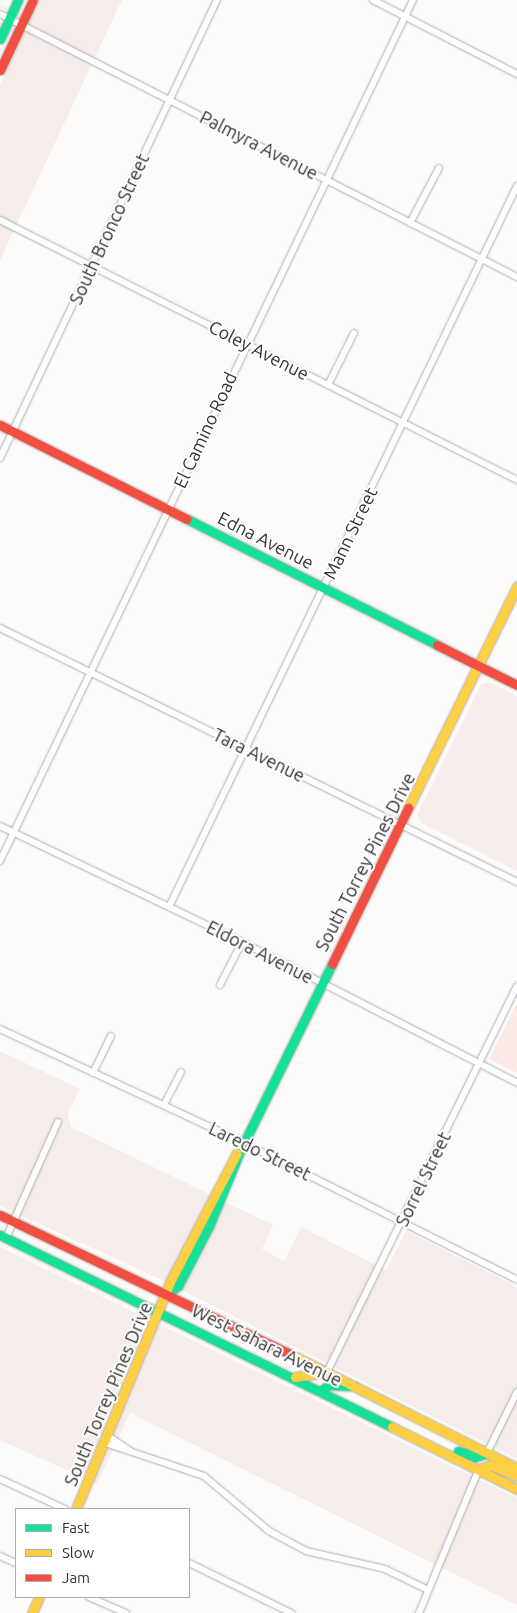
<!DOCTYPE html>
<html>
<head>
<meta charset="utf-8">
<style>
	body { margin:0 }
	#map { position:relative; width:517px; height:1613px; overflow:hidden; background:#fdfbfa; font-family:Ubuntu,sans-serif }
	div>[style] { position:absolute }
	.built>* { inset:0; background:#f6ecea }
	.green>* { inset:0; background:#fbe9e5 }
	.roads { filter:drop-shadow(0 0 1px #afadad) drop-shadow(0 0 1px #afadad) }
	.street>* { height:6px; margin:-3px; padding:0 3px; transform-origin:3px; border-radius:3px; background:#fffefe }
	.fast>* { height:9px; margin:-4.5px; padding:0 4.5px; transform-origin:4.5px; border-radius:4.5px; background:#16e098 }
	.slow>* { height:9px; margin:-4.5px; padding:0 4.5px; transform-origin:4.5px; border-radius:4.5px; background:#ffcf43 }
	.jam>* { height:9px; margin:-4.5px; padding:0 4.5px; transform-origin:4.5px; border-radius:4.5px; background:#f24e42 }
	span { translate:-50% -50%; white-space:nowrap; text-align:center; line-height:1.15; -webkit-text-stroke:4px #fff; paint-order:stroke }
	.street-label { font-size:18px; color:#33302f }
	.legend { position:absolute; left:15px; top:1508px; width:175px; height:90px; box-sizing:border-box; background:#fff; border:1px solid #adacac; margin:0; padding:6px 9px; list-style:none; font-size:15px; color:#33302f }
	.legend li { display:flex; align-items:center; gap:10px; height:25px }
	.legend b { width:25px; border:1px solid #adacac }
</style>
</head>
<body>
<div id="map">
	<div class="built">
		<div style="clip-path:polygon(40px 0,122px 0,0 260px,0 85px)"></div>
		<div style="clip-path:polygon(490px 682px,517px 696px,517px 871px,421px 823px,417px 815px,481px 684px)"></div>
		<div style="clip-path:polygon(0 1051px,80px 1089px,68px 1113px,71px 1127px,273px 1225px,262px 1249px,284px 1261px,301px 1227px,386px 1270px,406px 1231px,517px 1287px,517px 1459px,162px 1280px,0 1206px)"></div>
		<div style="clip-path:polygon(0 1247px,517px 1498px,517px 1605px,130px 1413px,97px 1484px,0 1440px)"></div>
	</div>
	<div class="green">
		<div style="clip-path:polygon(517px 1003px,517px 1073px,489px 1059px)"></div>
	</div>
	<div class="roads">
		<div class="street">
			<div style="left:373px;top:0;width:162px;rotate:27.2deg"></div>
			<div style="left:0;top:14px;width:580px;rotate:26.96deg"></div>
			<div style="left:0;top:220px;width:579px;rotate:26.7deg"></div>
			<div style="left:410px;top:223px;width:62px;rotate:-62.2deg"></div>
			<div style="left:328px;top:385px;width:58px;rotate:-63.4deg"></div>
			<div style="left:0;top:458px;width:507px;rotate:-64.65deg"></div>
			<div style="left:0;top:628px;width:576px;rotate:26.16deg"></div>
			<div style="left:0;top:826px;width:268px;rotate:25.6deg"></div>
			<div style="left:242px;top:942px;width:309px;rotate:27.1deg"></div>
			<div style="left:0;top:861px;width:955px;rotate:-64.37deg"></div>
			<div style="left:169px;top:907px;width:801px;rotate:-64.24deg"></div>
			<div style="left:220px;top:985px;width:48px;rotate:-62.9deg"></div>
			<div style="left:0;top:1029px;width:269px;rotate:25deg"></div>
			<div style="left:244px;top:1143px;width:305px;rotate:26.6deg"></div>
			<div style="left:93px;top:1073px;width:41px;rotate:-64.1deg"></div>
			<div style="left:164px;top:1105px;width:37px;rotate:-63deg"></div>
			<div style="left:6px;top:1238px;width:127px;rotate:-65.9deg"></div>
			<div style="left:327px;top:1372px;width:430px;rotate:-63.8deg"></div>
			<div style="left:108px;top:1436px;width:27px;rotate:34deg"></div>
			<div style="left:105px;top:1443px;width:104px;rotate:18.4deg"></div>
			<div style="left:204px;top:1476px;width:85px;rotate:40.2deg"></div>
			<div style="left:269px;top:1531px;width:42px;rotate:28.4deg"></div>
			<div style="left:306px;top:1551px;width:81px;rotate:12.8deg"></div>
			<div style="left:385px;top:1569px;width:48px;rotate:26deg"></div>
			<div style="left:487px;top:1453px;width:68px;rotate:-63.8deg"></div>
			<div style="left:0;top:1479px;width:72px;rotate:24.8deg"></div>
			<div style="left:0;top:1556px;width:17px;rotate:24deg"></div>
			<div style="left:189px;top:1563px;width:114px;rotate:26.1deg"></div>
			<div style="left:89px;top:1597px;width:40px;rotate:23.4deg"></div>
			<div style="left:419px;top:1613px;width:156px;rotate:-67.4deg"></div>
		</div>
		<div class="fast">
			<div style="left:0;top:39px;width:43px;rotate:-65.2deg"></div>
			<div style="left:187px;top:519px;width:280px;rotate:26.7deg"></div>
			<div style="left:0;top:1235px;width:436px;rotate:26.1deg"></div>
			<div style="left:169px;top:1292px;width:11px;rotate:-34deg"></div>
			<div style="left:178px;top:1286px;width:68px;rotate:-62.7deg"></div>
			<div style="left:209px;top:1226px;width:81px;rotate:-67.5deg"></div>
			<div style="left:240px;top:1151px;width:208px;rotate:-63.8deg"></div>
			<div style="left:322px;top:1390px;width:9px;rotate:-36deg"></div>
			<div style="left:329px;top:1385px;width:26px;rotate:2deg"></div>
			<div style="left:458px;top:1451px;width:18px;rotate:19deg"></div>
			<div style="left:475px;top:1457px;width:13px;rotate:-18deg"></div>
		</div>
		<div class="slow">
			<div style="left:408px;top:808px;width:247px;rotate:-63.8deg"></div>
			<div style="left:290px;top:1354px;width:254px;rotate:26.7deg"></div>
			<div style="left:295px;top:1377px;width:32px;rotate:-9deg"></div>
			<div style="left:392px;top:1427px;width:140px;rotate:26.4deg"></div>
			<div style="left:479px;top:1469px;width:13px;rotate:-18deg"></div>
			<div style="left:491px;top:1465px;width:28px;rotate:23deg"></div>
			<div style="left:76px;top:1509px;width:246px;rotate:-67.5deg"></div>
			<div style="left:170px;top:1282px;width:145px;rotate:-62.6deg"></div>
			<div style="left:32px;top:1613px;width:17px;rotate:-66deg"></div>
		</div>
		<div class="jam">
			<div style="left:0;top:70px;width:77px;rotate:-64.8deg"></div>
			<div style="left:0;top:425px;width:209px;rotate:26.7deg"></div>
			<div style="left:437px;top:645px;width:89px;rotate:26.6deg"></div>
			<div style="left:332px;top:964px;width:174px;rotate:-64deg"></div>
			<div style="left:0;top:1215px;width:322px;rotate:25.6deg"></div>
		</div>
	</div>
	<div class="street-label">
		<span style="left:259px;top:145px;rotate:27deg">Palmyra Avenue</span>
		<span style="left:109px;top:229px;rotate:-65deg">South Bronco Street</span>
		<span style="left:259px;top:350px;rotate:27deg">Coley Avenue</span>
		<span style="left:205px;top:430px;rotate:-65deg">El Camino Road</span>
		<span style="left:350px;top:533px;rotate:-64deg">Mann Street</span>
		<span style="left:266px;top:540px;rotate:27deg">Edna Avenue</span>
		<span style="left:259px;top:755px;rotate:26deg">Tara Avenue</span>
		<span style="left:365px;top:862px;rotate:-63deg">South Torrey Pines Drive</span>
		<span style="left:260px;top:952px;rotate:27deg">Eldora Avenue</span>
		<span style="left:260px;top:1151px;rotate:26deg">Laredo Street</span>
		<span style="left:423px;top:1179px;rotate:-64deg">Sorrel Street</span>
		<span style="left:267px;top:1345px;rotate:26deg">West Sahara Avenue</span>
		<span style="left:108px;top:1394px;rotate:-67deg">South Torrey Pines Drive</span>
	</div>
	<ul class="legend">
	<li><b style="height:6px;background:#16e098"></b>Fast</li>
	<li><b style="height:6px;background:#ffcf43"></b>Slow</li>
	<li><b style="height:6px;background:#f24e42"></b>Jam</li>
	</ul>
</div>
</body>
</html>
